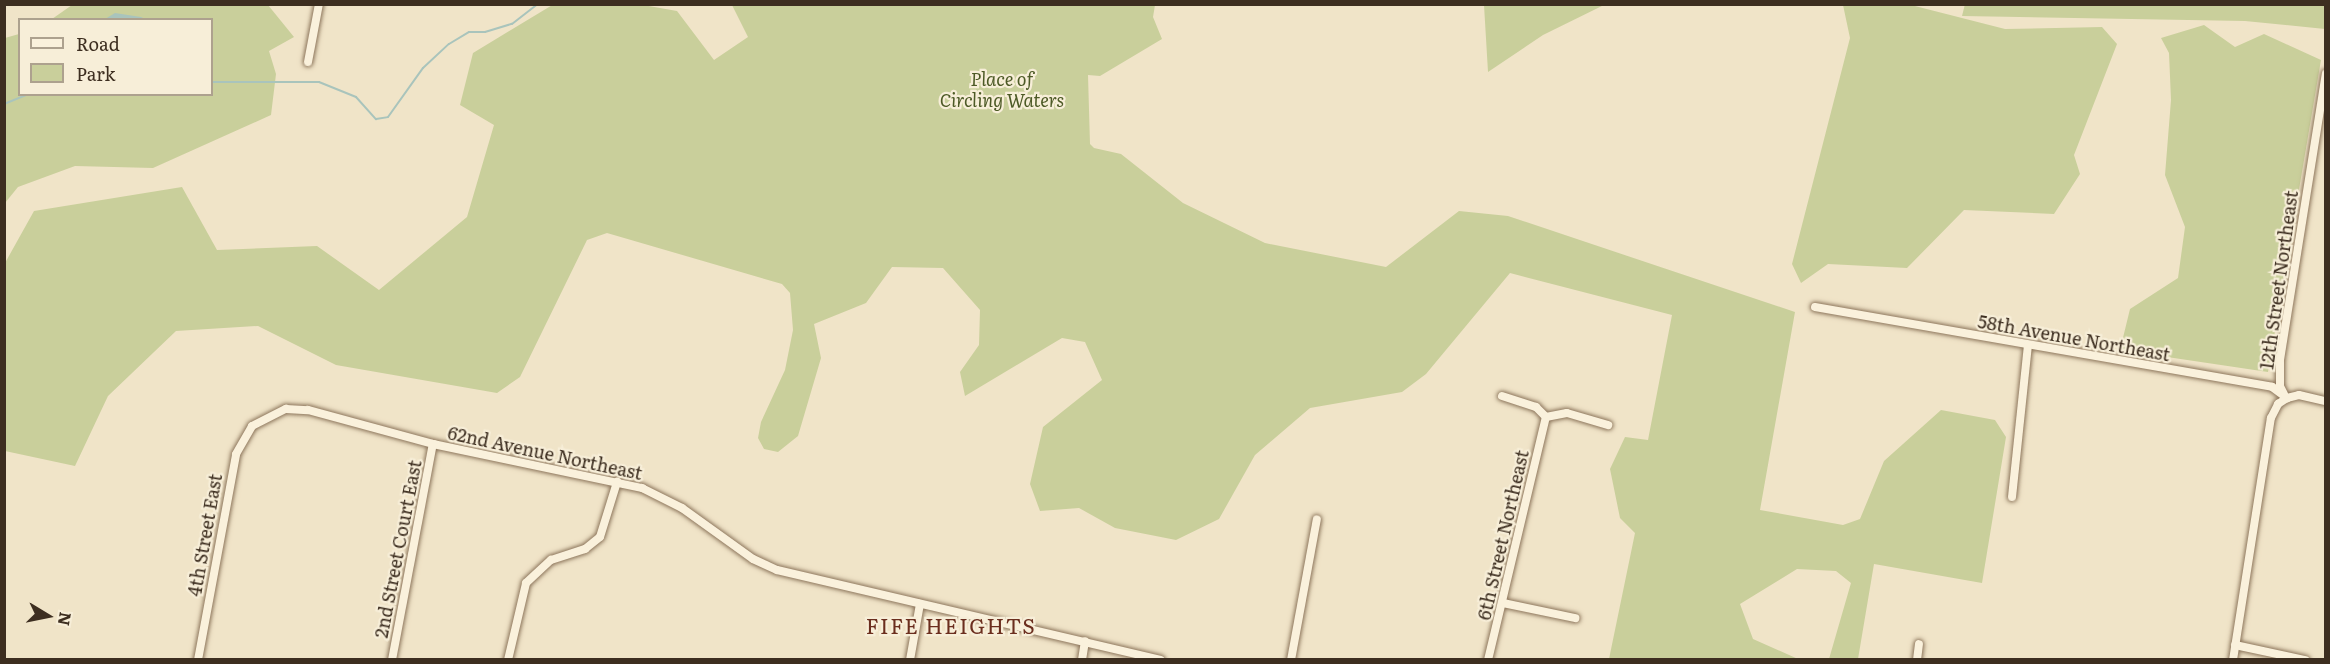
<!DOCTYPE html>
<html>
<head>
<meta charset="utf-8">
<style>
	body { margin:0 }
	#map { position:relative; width:2330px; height:664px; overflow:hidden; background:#f0e4c8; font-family:Literata,serif }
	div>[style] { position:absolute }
	.green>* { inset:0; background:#c9cf9b }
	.water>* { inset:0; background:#a9c4bc }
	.stream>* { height:2px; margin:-1px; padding:0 1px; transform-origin:1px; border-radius:1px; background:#a9c4bc }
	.roads { filter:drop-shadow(0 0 2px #8d765c) drop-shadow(0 0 2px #8d765c) }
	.minor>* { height:8px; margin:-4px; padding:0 4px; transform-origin:4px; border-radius:4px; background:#faf1dc }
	span { translate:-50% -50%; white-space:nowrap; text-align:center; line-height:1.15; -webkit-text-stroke:4.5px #f7eed8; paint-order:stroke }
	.park-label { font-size:18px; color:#4d5a26; font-style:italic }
	.street-label { font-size:18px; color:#3d2e20 }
	.quarter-label { font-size:21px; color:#6b2e1e; letter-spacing:1.5px }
	.frame { position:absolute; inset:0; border:6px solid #3d2e20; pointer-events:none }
	.legend { position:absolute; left:18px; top:18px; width:195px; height:78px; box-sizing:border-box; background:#f7eed8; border:2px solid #ada18e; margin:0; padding:8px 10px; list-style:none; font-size:18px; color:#3d2e20 }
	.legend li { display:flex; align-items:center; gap:12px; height:30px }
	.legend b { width:30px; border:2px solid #ada18e }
	.north { position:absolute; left:18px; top:586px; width:60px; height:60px; -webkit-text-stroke:4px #f7eed8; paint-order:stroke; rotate:100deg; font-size:16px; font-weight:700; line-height:24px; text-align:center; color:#3d2e20 }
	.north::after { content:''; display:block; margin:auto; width:21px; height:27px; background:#3d2e20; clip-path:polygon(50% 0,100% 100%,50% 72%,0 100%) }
</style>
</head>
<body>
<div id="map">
	<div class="green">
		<div style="clip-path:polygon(554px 4px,643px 5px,677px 11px,714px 60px,748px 37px,732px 5px,1155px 5px,1153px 17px,1162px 39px,1100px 76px,1088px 75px,1090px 144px,1094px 148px,1121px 154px,1183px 203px,1265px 243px,1386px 267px,1459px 211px,1508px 216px,1795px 312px,1760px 510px,1843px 525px,1860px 519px,1884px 461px,1941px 410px,1995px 420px,2006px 437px,1982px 583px,1874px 564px,1858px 659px,1829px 659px,1851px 583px,1836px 571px,1797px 569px,1740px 604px,1753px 639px,1798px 659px,1609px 659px,1635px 533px,1620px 518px,1610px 469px,1625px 437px,1648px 440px,1672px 315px,1510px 273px,1426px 374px,1402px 392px,1310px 408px,1255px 455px,1219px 519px,1176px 540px,1115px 528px,1079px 508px,1040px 511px,1030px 484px,1043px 427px,1102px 380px,1085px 342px,1062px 338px,965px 396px,960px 372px,979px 345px,980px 310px,943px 268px,892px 267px,866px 303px,814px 324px,821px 358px,798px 436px,778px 452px,764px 449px,758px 438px,761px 422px,785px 370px,793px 330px,790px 293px,782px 284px,607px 233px,587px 240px,520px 377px,497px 393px,336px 365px,258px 326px,176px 331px,108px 396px,75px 466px,5px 451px,5px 263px,34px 211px,182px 187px,217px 250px,317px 246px,379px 290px,467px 217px,494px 125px,460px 105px,473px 53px)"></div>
		<div style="clip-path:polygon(1606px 4px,1543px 35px,1488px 72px,1484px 5px)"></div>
		<div style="clip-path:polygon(1965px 4px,2325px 5px,2325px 29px,2245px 21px,1962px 16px)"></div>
		<div style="clip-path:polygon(72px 5px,268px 5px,294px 37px,269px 51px,276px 74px,271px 115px,153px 168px,75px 166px,18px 187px,5px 203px,5px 38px,19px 34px,20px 94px,212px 94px,212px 20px,52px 19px)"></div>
		<div style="clip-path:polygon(1843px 5px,1911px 5px,2005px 29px,2102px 27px,2117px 44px,2074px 155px,2080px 174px,2054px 214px,1964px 210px,1907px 268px,1828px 264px,1801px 283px,1792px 264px,1850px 38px)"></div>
		<div style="clip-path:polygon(2204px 25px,2235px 47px,2264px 34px,2321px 60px,2268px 372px,2120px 350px,2130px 309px,2178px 278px,2185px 227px,2165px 175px,2171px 100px,2169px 53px,2161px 38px)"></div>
	</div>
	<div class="water">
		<div style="clip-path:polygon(115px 13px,141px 17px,145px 19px,105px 19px)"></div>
	</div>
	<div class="stream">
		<div style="left:212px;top:82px;width:107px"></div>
		<div style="left:319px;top:82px;width:40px;rotate:22deg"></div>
		<div style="left:356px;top:97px;width:30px;rotate:48deg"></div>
		<div style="left:376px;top:119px;width:12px;rotate:-9deg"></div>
		<div style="left:388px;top:117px;width:60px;rotate:-54.5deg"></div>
		<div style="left:423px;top:68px;width:35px;rotate:-43deg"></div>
		<div style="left:449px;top:44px;width:23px;rotate:-31deg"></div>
		<div style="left:469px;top:32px;width:16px"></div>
		<div style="left:485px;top:32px;width:28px;rotate:-17deg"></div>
		<div style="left:512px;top:24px;width:33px;rotate:-38deg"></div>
		<div style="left:4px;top:104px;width:27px;rotate:-22deg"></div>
	</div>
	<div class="roads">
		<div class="minor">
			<div style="left:308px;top:62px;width:59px;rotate:-79.3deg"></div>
			<div style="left:1815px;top:307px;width:464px;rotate:9.9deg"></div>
			<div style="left:2272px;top:387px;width:19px;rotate:36deg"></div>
			<div style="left:2284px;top:394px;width:9px;rotate:-117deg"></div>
			<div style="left:2280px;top:386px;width:26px;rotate:-90deg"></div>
			<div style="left:2280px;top:360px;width:290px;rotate:-80.9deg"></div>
			<div style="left:1502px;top:396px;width:36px;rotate:18deg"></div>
			<div style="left:1536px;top:407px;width:14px;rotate:45deg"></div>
			<div style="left:1546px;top:417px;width:21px;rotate:-11deg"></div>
			<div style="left:1567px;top:413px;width:43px;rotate:16.3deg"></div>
			<div style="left:2012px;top:497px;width:153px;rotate:-84deg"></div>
			<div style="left:1503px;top:603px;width:74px;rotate:11.8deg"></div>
			<div style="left:2235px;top:645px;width:72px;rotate:12.1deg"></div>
			<div style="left:198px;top:660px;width:209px;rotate:-79.5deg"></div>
			<div style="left:236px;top:454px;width:32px;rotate:-60deg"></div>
			<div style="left:252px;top:426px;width:38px;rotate:-27deg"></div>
			<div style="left:286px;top:409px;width:22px;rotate:3deg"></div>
			<div style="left:308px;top:410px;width:130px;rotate:15.2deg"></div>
			<div style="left:433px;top:444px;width:214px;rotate:11.9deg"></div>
			<div style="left:642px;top:488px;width:45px;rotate:26.6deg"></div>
			<div style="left:682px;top:508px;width:87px;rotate:35.7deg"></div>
			<div style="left:753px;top:559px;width:26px;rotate:25deg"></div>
			<div style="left:777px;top:570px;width:394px;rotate:13.2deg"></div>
			<div style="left:392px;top:660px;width:220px;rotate:-79.3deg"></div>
			<div style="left:508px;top:660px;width:79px;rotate:-76.8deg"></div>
			<div style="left:526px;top:583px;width:34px;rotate:-43deg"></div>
			<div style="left:551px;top:560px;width:36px;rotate:-18deg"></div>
			<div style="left:585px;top:549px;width:19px;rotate:-39deg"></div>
			<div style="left:600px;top:537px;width:58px;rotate:-72.8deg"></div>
			<div style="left:910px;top:660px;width:57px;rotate:-79.9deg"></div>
			<div style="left:1082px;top:660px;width:19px;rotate:-81deg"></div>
			<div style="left:1291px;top:660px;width:143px;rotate:-79.6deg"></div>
			<div style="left:1488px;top:660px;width:250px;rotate:-76.6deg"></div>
			<div style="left:1917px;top:660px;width:16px;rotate:-83deg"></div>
			<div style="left:2233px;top:660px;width:245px;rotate:-81.1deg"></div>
			<div style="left:2271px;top:418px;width:16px;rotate:-63deg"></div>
			<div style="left:2278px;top:404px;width:11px;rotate:-34deg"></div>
			<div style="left:2287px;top:398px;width:12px;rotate:-14deg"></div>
			<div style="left:2299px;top:395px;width:28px;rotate:13deg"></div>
		</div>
	</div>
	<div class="park-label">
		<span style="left:1002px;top:90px">Place of<br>Circling Waters</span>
	</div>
	<div class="street-label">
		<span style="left:2279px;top:280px;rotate:-82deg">12th Street Northeast</span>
		<span style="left:2074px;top:338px;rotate:10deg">58th Avenue Northeast</span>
		<span style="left:545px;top:453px;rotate:12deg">62nd Avenue Northeast</span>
		<span style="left:205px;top:535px;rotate:-80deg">4th Street East</span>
		<span style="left:1503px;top:535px;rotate:-77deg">6th Street Northeast</span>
		<span style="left:398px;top:549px;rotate:-79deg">2nd Street Court East</span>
	</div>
	<div class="quarter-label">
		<span style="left:951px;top:625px">FIFE HEIGHTS</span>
	</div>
	<div class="frame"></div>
	<ul class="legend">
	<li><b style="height:8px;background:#faf1dc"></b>Road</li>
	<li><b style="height:16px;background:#c9cf9b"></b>Park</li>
	</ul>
	<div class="north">N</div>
</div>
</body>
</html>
